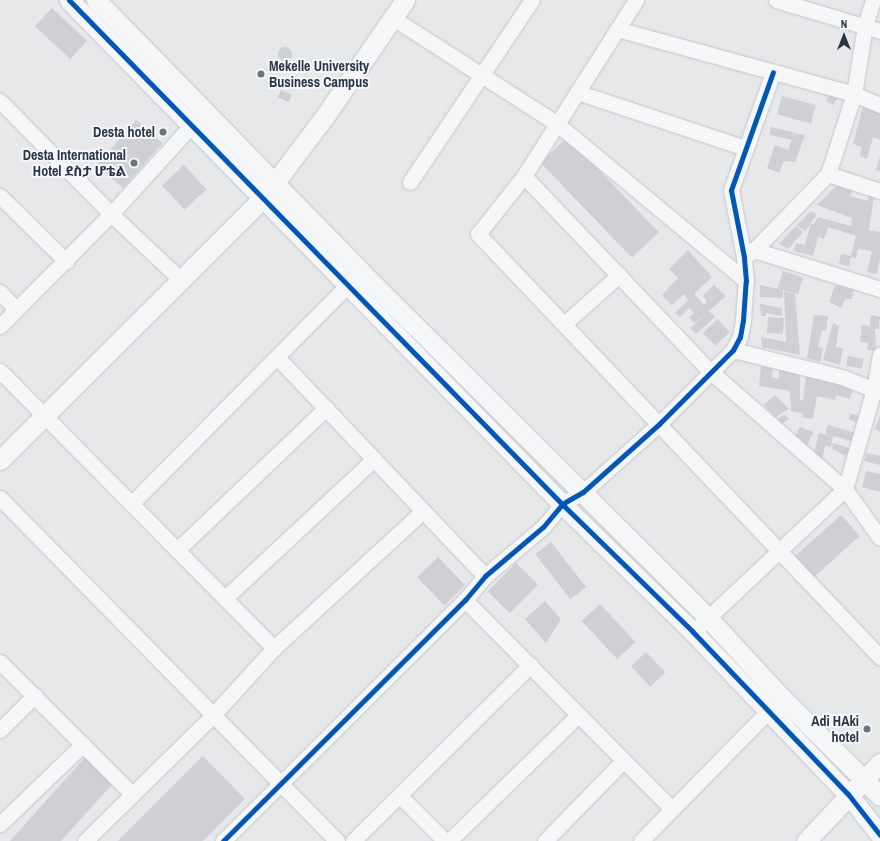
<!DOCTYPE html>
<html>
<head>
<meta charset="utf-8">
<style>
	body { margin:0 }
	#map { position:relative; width:880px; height:841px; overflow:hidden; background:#e6e8ea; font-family:"Archivo Narrow","Noto Sans Ethiopic",sans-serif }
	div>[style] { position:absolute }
	.building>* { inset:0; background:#ced0d3; transform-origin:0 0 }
	.round { border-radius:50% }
	.roads { filter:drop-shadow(0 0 1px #c4c6c8) drop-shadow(0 0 1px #c4c6c8) }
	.minor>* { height:15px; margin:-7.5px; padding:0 7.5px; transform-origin:7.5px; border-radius:7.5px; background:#f5f6f7 }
	.tertiary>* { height:19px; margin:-9.5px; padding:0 9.5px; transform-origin:9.5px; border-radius:9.5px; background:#f5f6f7 }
	.cycleway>* { height:5px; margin:-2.5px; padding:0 2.5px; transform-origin:2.5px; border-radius:2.5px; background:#0057b8 }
	.dots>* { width:11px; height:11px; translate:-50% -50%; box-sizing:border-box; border:2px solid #f4f6f9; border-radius:50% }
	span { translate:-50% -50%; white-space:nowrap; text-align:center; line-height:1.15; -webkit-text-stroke:4px #f4f6f9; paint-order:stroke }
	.poi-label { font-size:14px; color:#2b3445; font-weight:700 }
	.left { translate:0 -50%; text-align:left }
	.right { translate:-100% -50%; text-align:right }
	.north { position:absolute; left:824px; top:16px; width:40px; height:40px; -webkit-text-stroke:3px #f4f6f9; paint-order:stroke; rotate:0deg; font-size:11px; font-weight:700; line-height:16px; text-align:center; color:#2b3445 }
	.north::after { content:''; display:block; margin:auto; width:14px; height:18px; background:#2b3445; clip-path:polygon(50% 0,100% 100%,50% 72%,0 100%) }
</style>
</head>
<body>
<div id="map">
	<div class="building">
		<div style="left:52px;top:8px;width:48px;height:25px;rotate:43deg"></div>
		<div class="round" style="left:278px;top:47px;width:14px;height:14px"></div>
		<div style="left:281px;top:90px;width:12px;height:8px;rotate:24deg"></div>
		<div style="clip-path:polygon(830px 94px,838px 97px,833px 105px,826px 101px)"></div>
		<div style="left:782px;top:96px;width:35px;height:19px;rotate:15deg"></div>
		<div style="clip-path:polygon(864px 102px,880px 109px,880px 140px,873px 137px,867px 159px,860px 156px,862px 147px,853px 144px)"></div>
		<div style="left:136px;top:120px;width:35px;height:60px;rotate:41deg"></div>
		<div style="left:771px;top:127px;width:23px;height:8px;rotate:13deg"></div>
		<div style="clip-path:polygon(794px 133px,805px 135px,795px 162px,784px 161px,779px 173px,767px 168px,775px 145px,788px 150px)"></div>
		<div style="left:567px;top:137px;width:132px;height:37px;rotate:46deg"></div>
		<div style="clip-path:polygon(880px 156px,880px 171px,876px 170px)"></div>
		<div style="left:184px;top:165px;width:33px;height:30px;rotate:47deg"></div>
		<div style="clip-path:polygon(839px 183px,854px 188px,850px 196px,868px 201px,869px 195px,874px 196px,869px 230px,880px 232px,880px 258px,877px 274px,867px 272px,872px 251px,858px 249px,856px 258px,851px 257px,849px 266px,839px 264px,841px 254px,851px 256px,856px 236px,828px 227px,824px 239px,818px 237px,813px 256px,794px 251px,796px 243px,805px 245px,811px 223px,805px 231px,797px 225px,811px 211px,817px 215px,811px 223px,814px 224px,818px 217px,851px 226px,852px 218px,817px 205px)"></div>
		<div style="clip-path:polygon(796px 226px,803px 232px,788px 249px,779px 244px)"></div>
		<div style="clip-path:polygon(688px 250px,712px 277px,694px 294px,704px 305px,707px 301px,703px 296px,714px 285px,726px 296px,709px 311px,715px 317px,696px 334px,690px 328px,706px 314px,694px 323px,689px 317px,694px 313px,689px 308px,680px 317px,675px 313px,688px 300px,684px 294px,672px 305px,662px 295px,678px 278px,669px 269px)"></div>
		<div style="left:783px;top:271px;width:21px;height:18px;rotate:17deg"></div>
		<div style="clip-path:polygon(760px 285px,783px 290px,783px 298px,760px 297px)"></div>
		<div style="clip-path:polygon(835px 285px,854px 289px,852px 299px,845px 299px,841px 308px,829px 302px)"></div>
		<div style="clip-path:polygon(784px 291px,795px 294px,800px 355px,762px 347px,761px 337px,786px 342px)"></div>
		<div style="clip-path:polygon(760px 304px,782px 308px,782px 316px,766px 313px,766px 316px,761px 316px)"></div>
		<div style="clip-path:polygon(814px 315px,828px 316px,826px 331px,822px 330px,818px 347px,823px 348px,820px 362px,807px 358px)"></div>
		<div style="clip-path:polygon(871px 315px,880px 317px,879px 329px,875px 329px,876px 351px,867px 350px,868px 343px,860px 342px,862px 325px,870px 326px)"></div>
		<div style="left:768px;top:317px;width:16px;height:16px;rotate:4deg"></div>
		<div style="left:717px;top:319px;width:18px;height:20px;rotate:45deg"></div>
		<div style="clip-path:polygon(833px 323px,839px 326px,836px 347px,843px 348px,840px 365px,823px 360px)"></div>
		<div style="left:848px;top:356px;width:16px;height:10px;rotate:11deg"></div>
		<div style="clip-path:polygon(761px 366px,773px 368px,772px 377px,779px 379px,779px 370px,800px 374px,800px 400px,803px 401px,806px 376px,853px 388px,850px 399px,836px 395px,835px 400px,817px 396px,813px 419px,802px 417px,802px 413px,791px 411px,790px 391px,759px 386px)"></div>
		<div style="clip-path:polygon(775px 395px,789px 409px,775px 417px,764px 405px)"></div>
		<div style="clip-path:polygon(850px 413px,859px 416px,857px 423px,849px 419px)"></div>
		<div style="clip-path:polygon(784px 415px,789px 419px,782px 424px,778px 419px)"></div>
		<div style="clip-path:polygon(880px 416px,880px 432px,875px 429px)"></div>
		<div style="left:828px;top:425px;width:29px;height:9px;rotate:16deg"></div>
		<div style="clip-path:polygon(800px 427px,813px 432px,806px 448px,795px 437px)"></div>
		<div style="clip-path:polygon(819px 433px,833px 436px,831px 447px,825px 446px,822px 461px,813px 457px)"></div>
		<div style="clip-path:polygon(833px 443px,849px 448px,846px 456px,832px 449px)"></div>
		<div style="clip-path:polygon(866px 453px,880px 456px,880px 465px,864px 461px)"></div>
		<div style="clip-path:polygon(866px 471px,880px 474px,880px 492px,862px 487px)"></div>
		<div style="left:841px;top:515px;width:28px;height:67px;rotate:48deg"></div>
		<div style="left:551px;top:542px;width:57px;height:20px;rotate:52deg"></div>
		<div style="left:438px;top:557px;width:39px;height:29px;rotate:46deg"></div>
		<div style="left:516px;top:563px;width:31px;height:40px;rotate:45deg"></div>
		<div style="clip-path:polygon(545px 601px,561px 619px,546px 643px,525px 619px)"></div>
		<div style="left:600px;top:604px;width:52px;height:25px;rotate:47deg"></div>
		<div style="left:646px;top:652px;width:28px;height:21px;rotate:46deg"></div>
		<div style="clip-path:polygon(88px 754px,117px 779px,61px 841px,10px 841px)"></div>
		<div style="clip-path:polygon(203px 756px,245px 799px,203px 841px,118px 841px)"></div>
	</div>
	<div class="roads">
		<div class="minor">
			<div style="left:636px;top:0;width:209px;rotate:122.5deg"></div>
			<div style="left:524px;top:176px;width:74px;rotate:128.4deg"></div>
			<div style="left:478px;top:234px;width:584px;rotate:46.46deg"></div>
			<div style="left:776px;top:0;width:109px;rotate:16.6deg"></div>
			<div style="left:393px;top:18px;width:194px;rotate:32.8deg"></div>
			<div style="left:556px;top:123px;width:247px;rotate:39.7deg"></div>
			<div style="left:617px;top:29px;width:246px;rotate:15.3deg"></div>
			<div style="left:854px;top:94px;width:28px;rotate:23deg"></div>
			<div style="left:577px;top:92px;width:177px;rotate:18.4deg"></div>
			<div style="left:0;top:101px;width:158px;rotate:45.5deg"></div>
			<div style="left:111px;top:214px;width:96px;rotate:43.3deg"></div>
			<div style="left:828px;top:174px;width:55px;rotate:18.1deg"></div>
			<div style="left:524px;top:176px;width:269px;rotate:46.4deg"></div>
			<div style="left:710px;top:371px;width:179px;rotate:41.2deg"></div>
			<div style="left:845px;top:489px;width:60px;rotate:54.5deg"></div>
			<div style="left:410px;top:182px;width:219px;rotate:-56.2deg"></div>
			<div style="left:0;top:196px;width:93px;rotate:44.6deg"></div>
			<div style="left:754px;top:250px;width:132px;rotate:17.2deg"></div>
			<div style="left:744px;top:257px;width:12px;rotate:-35deg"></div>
			<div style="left:754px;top:250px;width:106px;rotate:-45.8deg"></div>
			<div style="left:828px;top:174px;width:84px;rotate:-72deg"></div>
			<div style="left:854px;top:94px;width:69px;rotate:-80.8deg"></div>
			<div style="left:865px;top:26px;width:27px;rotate:-73deg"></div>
			<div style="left:0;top:292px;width:23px;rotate:47deg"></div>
			<div style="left:564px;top:324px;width:74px;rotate:-41.7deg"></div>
			<div style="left:0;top:326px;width:158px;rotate:-45.3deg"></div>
			<div style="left:111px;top:214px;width:131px;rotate:-47.8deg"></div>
			<div style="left:733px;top:350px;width:112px;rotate:13.9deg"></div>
			<div style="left:842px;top:377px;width:41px;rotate:21.5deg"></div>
			<div style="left:277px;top:357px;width:302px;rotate:46.5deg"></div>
			<div style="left:0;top:371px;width:390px;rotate:45.3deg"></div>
			<div style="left:0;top:498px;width:481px;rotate:45.5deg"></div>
			<div style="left:131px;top:504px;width:320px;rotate:-45.3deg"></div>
			<div style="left:177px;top:550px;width:206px;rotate:-43.6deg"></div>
			<div style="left:225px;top:598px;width:204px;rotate:-43deg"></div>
			<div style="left:465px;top:600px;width:294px;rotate:45.3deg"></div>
			<div style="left:693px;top:632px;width:209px;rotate:-43.3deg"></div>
			<div style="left:845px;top:489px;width:104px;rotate:-73.8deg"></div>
			<div style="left:874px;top:389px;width:35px;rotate:-80deg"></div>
			<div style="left:0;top:662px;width:187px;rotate:45deg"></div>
			<div style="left:0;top:730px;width:49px;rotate:-45deg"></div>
			<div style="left:400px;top:796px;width:64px;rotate:45deg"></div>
			<div style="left:0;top:824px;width:115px;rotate:-43.9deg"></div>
			<div style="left:85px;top:841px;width:180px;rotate:-44.5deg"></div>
			<div style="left:213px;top:715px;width:91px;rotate:-47.7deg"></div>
			<div style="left:274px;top:648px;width:202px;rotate:-42.6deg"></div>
			<div style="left:223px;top:841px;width:342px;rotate:-44.9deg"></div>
			<div style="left:465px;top:600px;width:31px;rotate:-50deg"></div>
			<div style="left:485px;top:576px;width:76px;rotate:-40.2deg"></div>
			<div style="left:543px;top:527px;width:30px;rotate:-50deg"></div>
			<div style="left:562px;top:504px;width:24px;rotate:-30deg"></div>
			<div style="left:583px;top:492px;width:102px;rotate:-41.8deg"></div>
			<div style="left:659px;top:424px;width:105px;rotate:-45deg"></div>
			<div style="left:733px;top:350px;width:15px;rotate:-62deg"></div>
			<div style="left:740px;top:337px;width:17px;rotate:-80deg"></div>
			<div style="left:743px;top:320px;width:39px;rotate:-86deg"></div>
			<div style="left:746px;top:281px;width:24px;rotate:-95deg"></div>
			<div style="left:744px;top:257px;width:68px;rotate:-101deg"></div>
			<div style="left:731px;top:190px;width:125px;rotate:-70.4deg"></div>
			<div style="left:353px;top:841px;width:250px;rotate:-44.8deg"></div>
			<div style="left:449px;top:841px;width:180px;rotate:-44.3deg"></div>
			<div style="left:545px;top:841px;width:112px;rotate:-45.7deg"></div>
			<div style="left:641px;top:841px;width:193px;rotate:-45.6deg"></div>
		</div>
		<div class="tertiary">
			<div style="left:69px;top:0;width:705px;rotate:45.63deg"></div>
			<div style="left:562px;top:504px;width:183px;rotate:44.3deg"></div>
			<div style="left:693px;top:632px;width:224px;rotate:46.3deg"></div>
			<div style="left:848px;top:794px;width:52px;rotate:52deg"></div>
			<div style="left:96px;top:0;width:380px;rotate:45.7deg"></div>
			<div style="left:361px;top:272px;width:490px;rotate:44.9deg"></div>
			<div style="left:708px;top:618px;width:108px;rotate:47.3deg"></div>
			<div style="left:781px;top:697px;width:140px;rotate:45deg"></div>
			<div style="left:0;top:460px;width:373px;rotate:-44.9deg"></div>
			<div style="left:264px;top:197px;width:101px;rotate:-53deg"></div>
			<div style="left:325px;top:116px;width:141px;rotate:-55.4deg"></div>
			<div style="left:806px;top:841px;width:108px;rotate:-46.5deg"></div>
		</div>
	</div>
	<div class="cycleway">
		<div style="left:69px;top:0;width:705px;rotate:45.63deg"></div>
		<div style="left:562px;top:504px;width:183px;rotate:44.3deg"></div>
		<div style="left:693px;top:632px;width:224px;rotate:46.3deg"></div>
		<div style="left:848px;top:794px;width:52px;rotate:52deg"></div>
		<div style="left:223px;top:841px;width:342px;rotate:-44.9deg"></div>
		<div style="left:465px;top:600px;width:31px;rotate:-50deg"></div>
		<div style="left:485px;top:576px;width:76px;rotate:-40.2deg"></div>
		<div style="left:543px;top:527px;width:30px;rotate:-50deg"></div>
		<div style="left:562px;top:504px;width:24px;rotate:-30deg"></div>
		<div style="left:583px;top:492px;width:102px;rotate:-41.8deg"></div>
		<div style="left:659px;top:424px;width:105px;rotate:-45deg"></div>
		<div style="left:733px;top:350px;width:15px;rotate:-62deg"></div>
		<div style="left:740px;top:337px;width:17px;rotate:-80deg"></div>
		<div style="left:743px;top:320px;width:39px;rotate:-86deg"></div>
		<div style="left:746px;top:281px;width:24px;rotate:-95deg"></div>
		<div style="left:744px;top:257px;width:68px;rotate:-101deg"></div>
		<div style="left:731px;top:190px;width:125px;rotate:-70.4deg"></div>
	</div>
	<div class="dots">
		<div style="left:261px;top:74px;background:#6c737f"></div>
		<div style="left:163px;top:132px;background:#6c737f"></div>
		<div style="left:134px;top:163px;background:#6c737f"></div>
		<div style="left:867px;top:729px;background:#6c737f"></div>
	</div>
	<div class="poi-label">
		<span class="left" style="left:269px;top:74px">Mekelle University<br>Business Campus</span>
		<span class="right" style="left:155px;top:132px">Desta hotel</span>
		<span class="right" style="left:126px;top:163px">Desta International<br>Hotel ደስታ ሆቴል</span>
		<span class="right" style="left:859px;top:729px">Adi HAki<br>hotel</span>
	</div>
	<div class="north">N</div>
</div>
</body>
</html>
